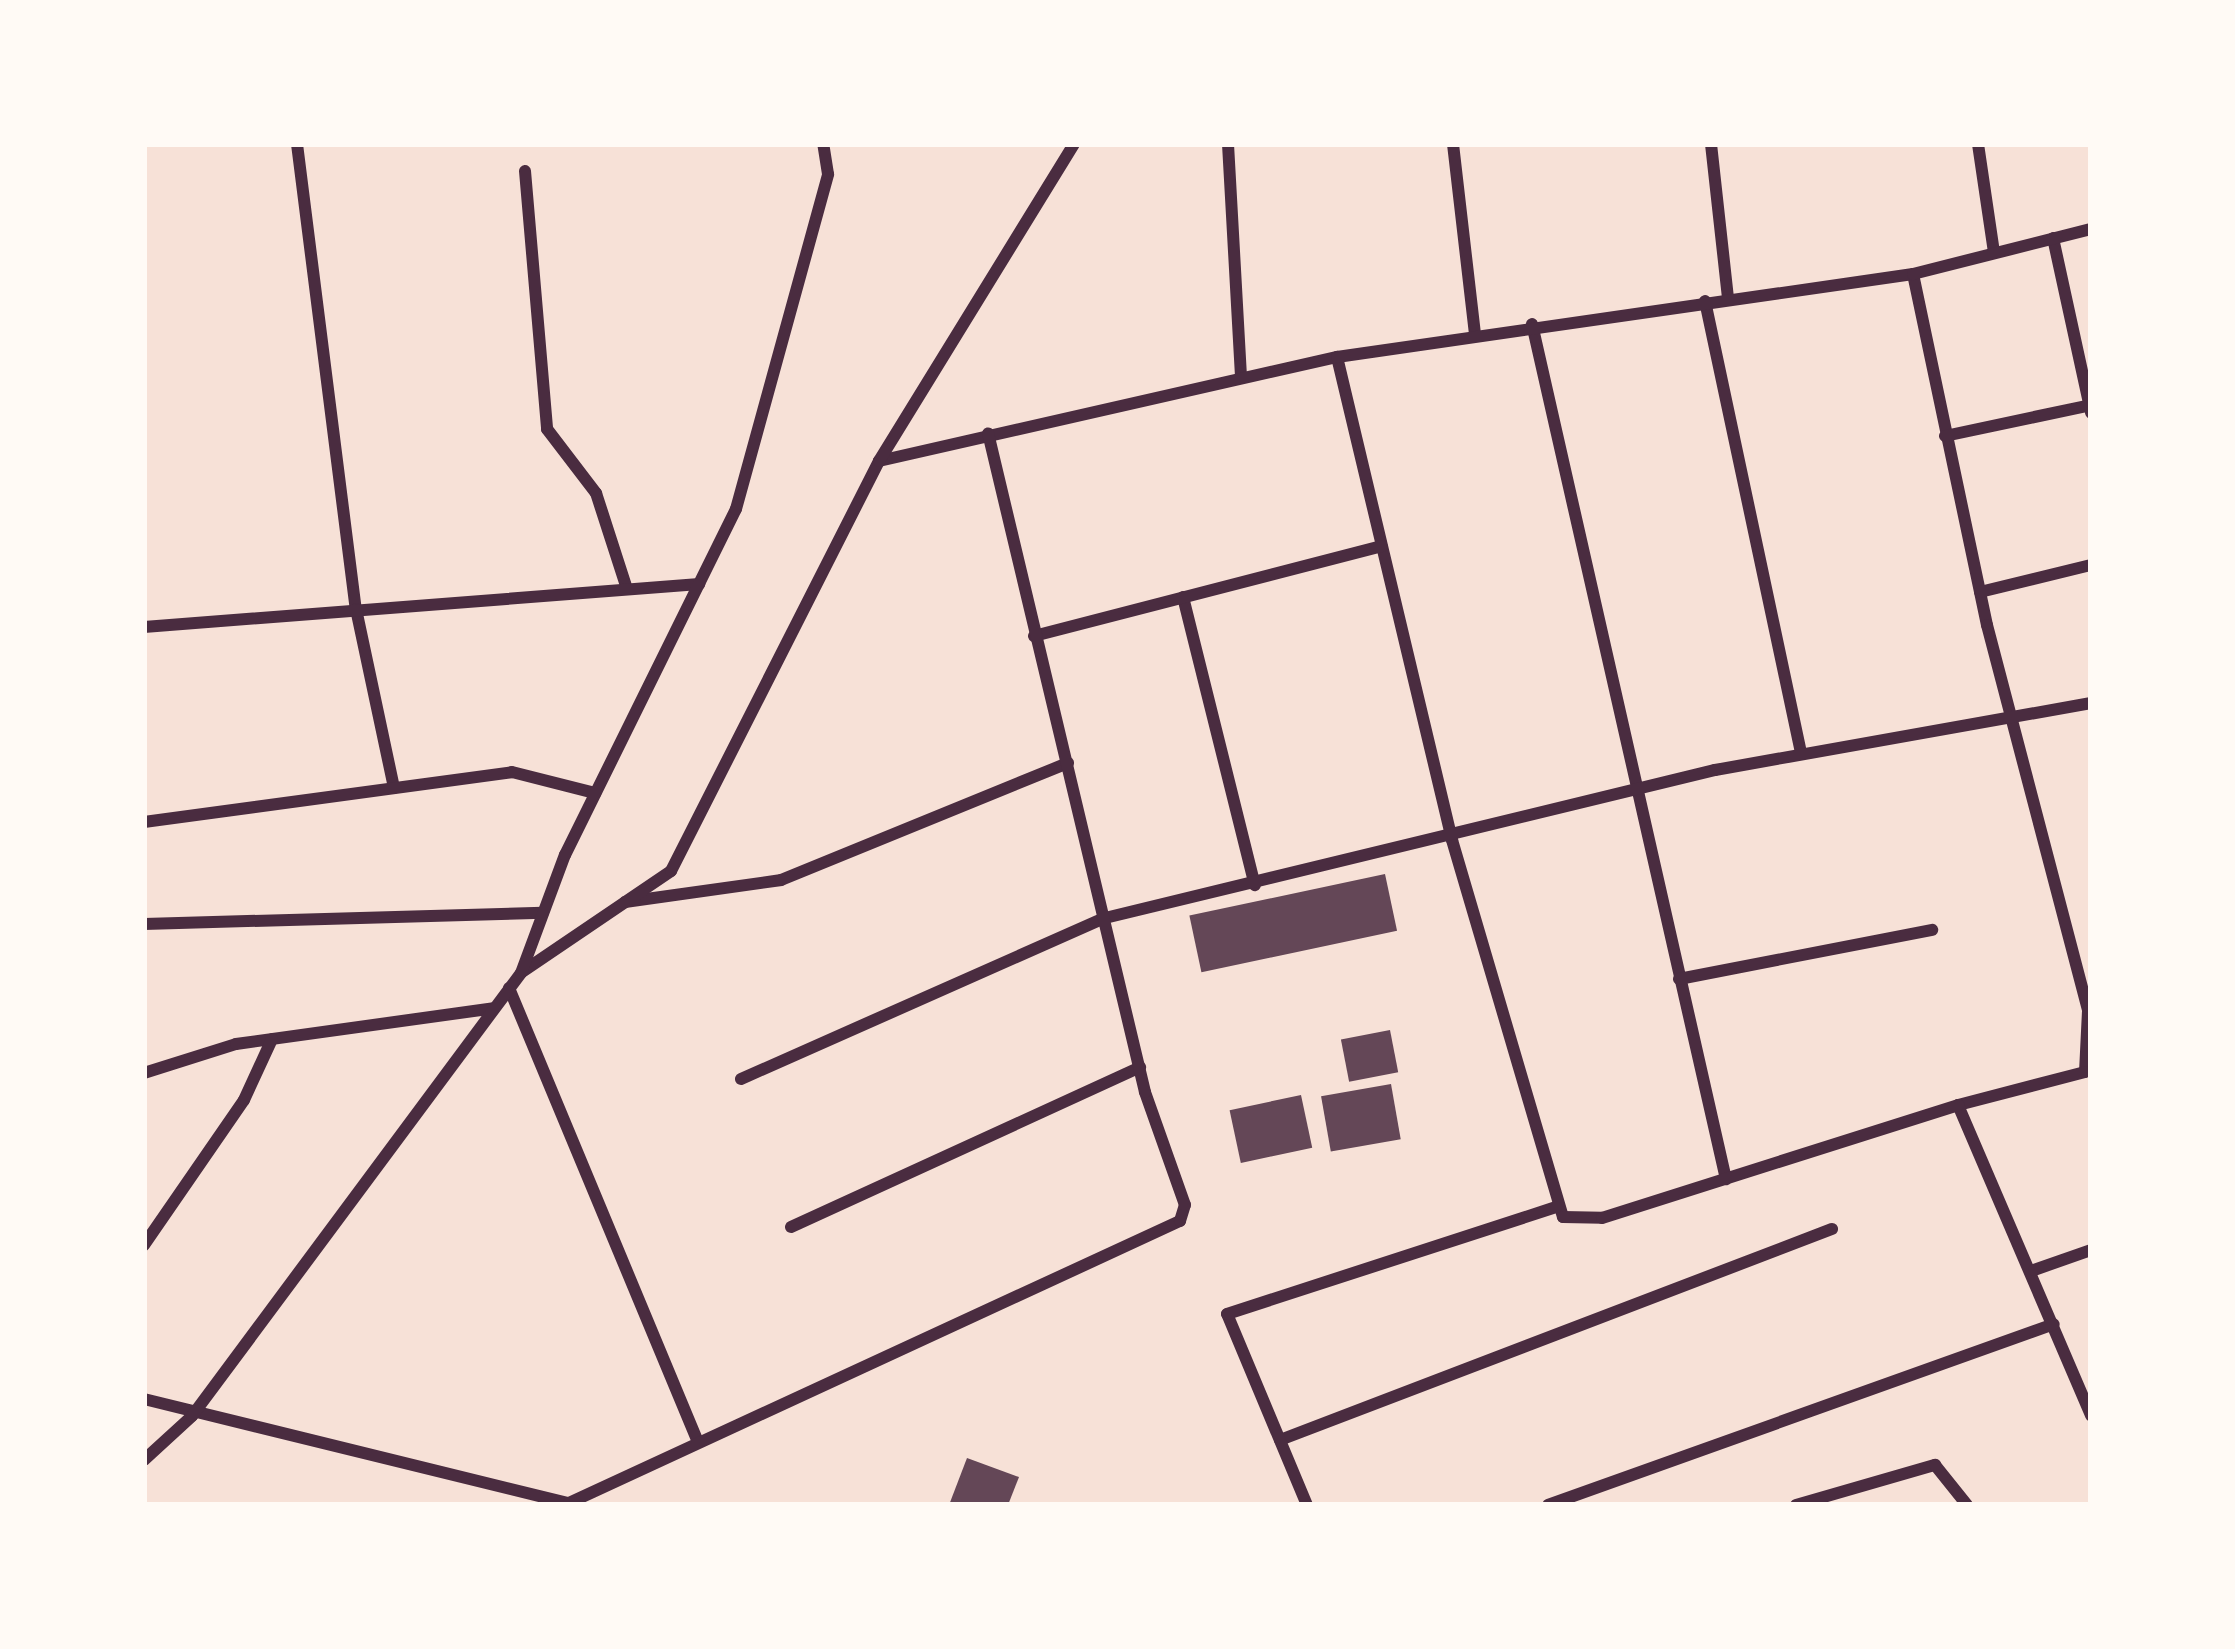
<!DOCTYPE html>
<html>
<head>
<meta charset="utf-8">
<style>
	body { margin:0 }
	#map { position:relative; width:2235px; height:1649px; overflow:hidden; background:#f7e1d7; font-family:"Sofia Sans Condensed",sans-serif }
	div>[style] { position:absolute }
	.building>* { inset:0; background:#644757; transform-origin:0 0 }
	.minor>* { height:12px; margin:-6px; padding:0 6px; transform-origin:6px; border-radius:6px; background:#4a2c40 }
	span { translate:-50% -50%; white-space:nowrap; text-align:center; line-height:1.15; -webkit-text-stroke:9px #fffaf5; paint-order:stroke }
	.frame { position:absolute; inset:0; border:147px solid #fffaf5; pointer-events:none }
</style>
</head>
<body>
<div id="map">
	<div class="building">
		<div style="left:1385px;top:874px;width:58px;height:200px;rotate:78deg"></div>
		<div style="left:1390px;top:1030px;width:43px;height:50px;rotate:79deg"></div>
		<div style="left:1391px;top:1084px;width:56px;height:71px;rotate:80deg"></div>
		<div style="left:1301px;top:1095px;width:54px;height:73px;rotate:78deg"></div>
		<div style="clip-path:polygon(967px 1458px,1019px 1477px,1008px 1505px,949px 1505px)"></div>
	</div>
	<div class="minor">
		<div style="left:297px;top:144px;width:469px;rotate:82.8deg"></div>
		<div style="left:356px;top:609px;width:183px;rotate:78deg"></div>
		<div style="left:1228px;top:144px;width:233px;rotate:86.8deg"></div>
		<div style="left:1453px;top:144px;width:191px;rotate:83.4deg"></div>
		<div style="left:1711px;top:144px;width:155px;rotate:83.7deg"></div>
		<div style="left:1978px;top:144px;width:110px;rotate:81.6deg"></div>
		<div style="left:525px;top:171px;width:259px;rotate:85.1deg"></div>
		<div style="left:547px;top:429px;width:81px;rotate:52.6deg"></div>
		<div style="left:596px;top:493px;width:98px;rotate:72.1deg"></div>
		<div style="left:2053px;top:238px;width:179px;rotate:77.7deg"></div>
		<div style="left:1913px;top:274px;width:359px;rotate:78.1deg"></div>
		<div style="left:1987px;top:625px;width:399px;rotate:75.3deg"></div>
		<div style="left:2088px;top:1011px;width:61px;rotate:92.8deg"></div>
		<div style="left:2085px;top:1072px;width:131px;rotate:165.4deg"></div>
		<div style="left:1958px;top:1105px;width:338px;rotate:66.8deg"></div>
		<div style="left:1705px;top:301px;width:463px;rotate:78deg"></div>
		<div style="left:1532px;top:324px;width:877px;rotate:77.22deg"></div>
		<div style="left:1337px;top:357px;width:497px;rotate:76.6deg"></div>
		<div style="left:1452px;top:840px;width:393px;rotate:73.6deg"></div>
		<div style="left:1563px;top:1217px;width:39px;rotate:1deg"></div>
		<div style="left:1602px;top:1218px;width:374px;rotate:-17.6deg"></div>
		<div style="left:1945px;top:436px;width:149px;rotate:-12deg"></div>
		<div style="left:879px;top:461px;width:470px;rotate:-12.8deg"></div>
		<div style="left:1337px;top:357px;width:582px;rotate:-8.2deg"></div>
		<div style="left:1913px;top:274px;width:184px;rotate:-14.2deg"></div>
		<div style="left:1980px;top:592px;width:114px;rotate:-13.7deg"></div>
		<div style="left:1183px;top:597px;width:297px;rotate:76deg"></div>
		<div style="left:144px;top:627px;width:557px;rotate:-4.43deg"></div>
		<div style="left:1034px;top:636px;width:359px;rotate:-14.5deg"></div>
		<div style="left:144px;top:822px;width:371px;rotate:-7.7deg"></div>
		<div style="left:512px;top:772px;width:86px;rotate:14.2deg"></div>
		<div style="left:625px;top:902px;width:158px;rotate:-8deg"></div>
		<div style="left:781px;top:880px;width:310px;rotate:-22.2deg"></div>
		<div style="left:144px;top:924px;width:399px;rotate:-1.6deg"></div>
		<div style="left:522px;top:972px;width:180px;rotate:-34.1deg"></div>
		<div style="left:671px;top:871px;width:460px;rotate:-63.1deg"></div>
		<div style="left:879px;top:461px;width:372px;rotate:-58.4deg"></div>
		<div style="left:1679px;top:979px;width:258px;rotate:-11deg"></div>
		<div style="left:509px;top:988px;width:487px;rotate:67.4deg"></div>
		<div style="left:144px;top:1073px;width:96px;rotate:-17.5deg"></div>
		<div style="left:236px;top:1044px;width:260px;rotate:-7.9deg"></div>
		<div style="left:741px;top:1079px;width:398px;rotate:-23.9deg"></div>
		<div style="left:1105px;top:918px;width:628px;rotate:-13.64deg"></div>
		<div style="left:1715px;top:770px;width:382px;rotate:-10.1deg"></div>
		<div style="left:791px;top:1227px;width:384px;rotate:-24.6deg"></div>
		<div style="left:144px;top:1245px;width:176px;rotate:-55.4deg"></div>
		<div style="left:244px;top:1100px;width:67px;rotate:-65.3deg"></div>
		<div style="left:2034px;top:1270px;width:60px;rotate:-19.3deg"></div>
		<div style="left:144px;top:1399px;width:443px;rotate:13.8deg"></div>
		<div style="left:1280px;top:1440px;width:591px;rotate:-20.92deg"></div>
		<div style="left:144px;top:1460px;width:65px;rotate:-42.5deg"></div>
		<div style="left:192px;top:1416px;width:552px;rotate:-53.4deg"></div>
		<div style="left:521px;top:973px;width:126px;rotate:-69.6deg"></div>
		<div style="left:565px;top:855px;width:386px;rotate:-63.7deg"></div>
		<div style="left:736px;top:509px;width:347px;rotate:-74.6deg"></div>
		<div style="left:828px;top:174px;width:30px;rotate:-99deg"></div>
		<div style="left:569px;top:1503px;width:673px;rotate:-24.78deg"></div>
		<div style="left:1180px;top:1221px;width:17px;rotate:-73deg"></div>
		<div style="left:1185px;top:1205px;width:120px;rotate:-109.5deg"></div>
		<div style="left:1145px;top:1092px;width:677px;rotate:-103.4deg"></div>
		<div style="left:1307px;top:1505px;width:207px;rotate:-112.7deg"></div>
		<div style="left:1227px;top:1314px;width:346px;rotate:-18deg"></div>
		<div style="left:1548px;top:1505px;width:537px;rotate:-19.68deg"></div>
		<div style="left:1796px;top:1505px;width:145px;rotate:-16.1deg"></div>
		<div style="left:1935px;top:1465px;width:51px;rotate:51.3deg"></div>
	</div>
	<div class="frame"></div>
</div>
</body>
</html>
